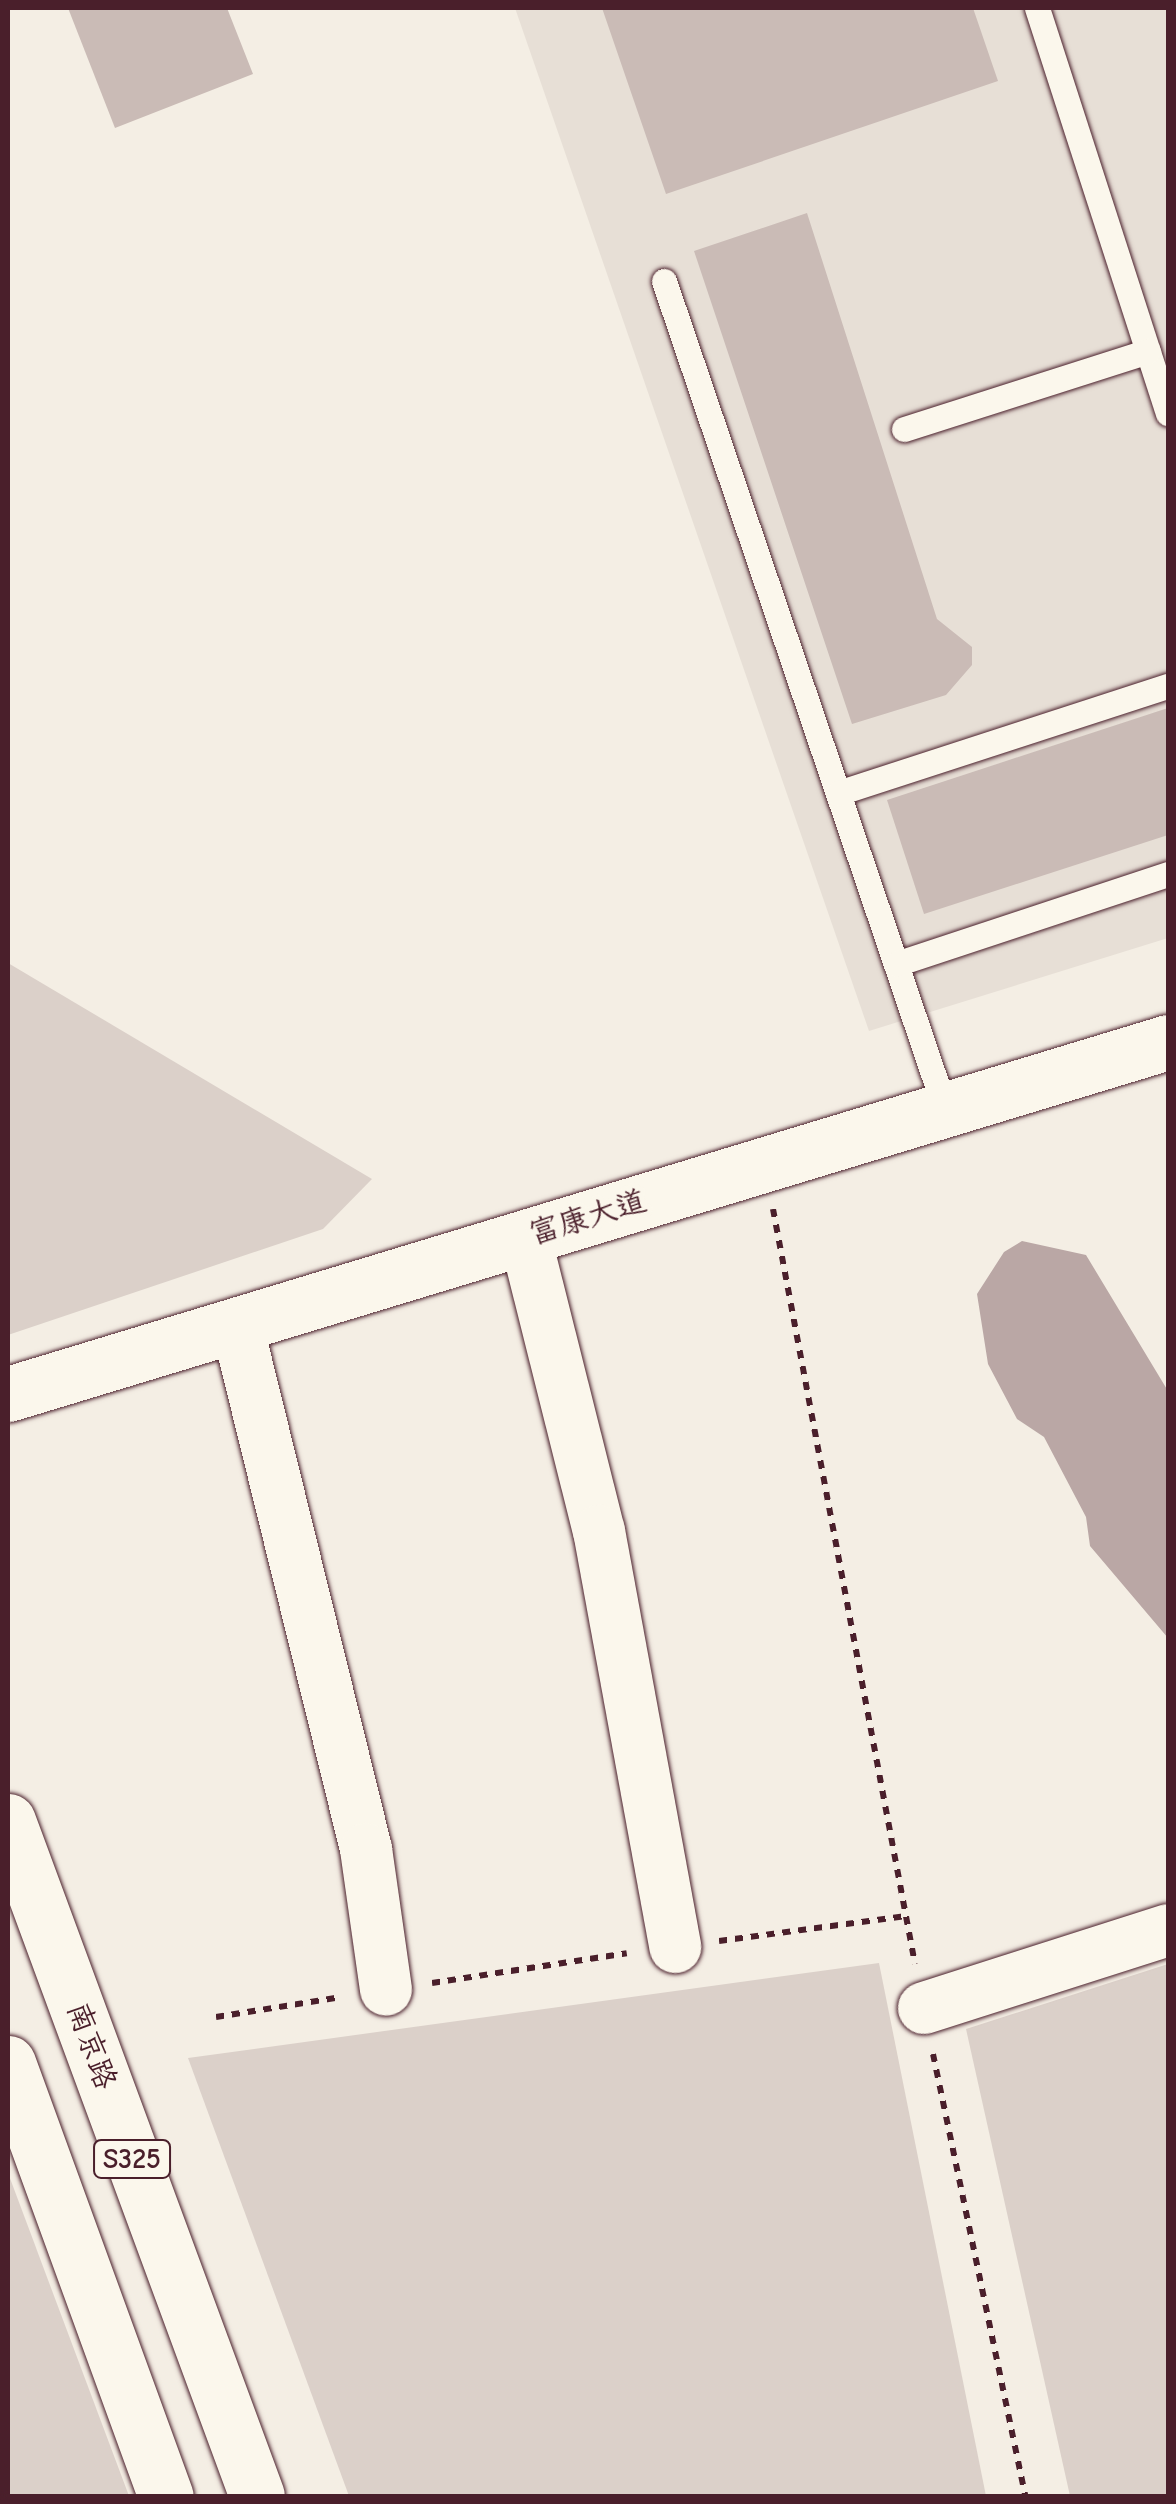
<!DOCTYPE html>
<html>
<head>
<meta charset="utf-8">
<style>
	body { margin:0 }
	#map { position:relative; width:1176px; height:2504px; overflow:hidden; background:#f4eee4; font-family:"Comic Neue","LXGW WenKai TC",sans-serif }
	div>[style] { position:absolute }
	.built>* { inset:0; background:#e7dfd6 }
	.green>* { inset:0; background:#dbd0c9 }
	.water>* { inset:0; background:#baa7a5 }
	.building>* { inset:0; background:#cabbb6 }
	.path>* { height:6px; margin-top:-3px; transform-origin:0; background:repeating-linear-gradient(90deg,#4a1f2b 0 8px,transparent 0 16px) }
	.roads { filter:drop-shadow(0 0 2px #4a1f2b) drop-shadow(0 0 2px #4a1f2b) }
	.lane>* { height:25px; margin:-12.5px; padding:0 12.5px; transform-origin:12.5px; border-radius:12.5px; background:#fbf7ec }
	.street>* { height:52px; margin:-26px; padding:0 26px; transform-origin:26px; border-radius:26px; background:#fbf7ec }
	.secondary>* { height:55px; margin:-27.5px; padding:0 27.5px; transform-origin:27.5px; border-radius:27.5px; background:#fbf7ec }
	.primary>* { height:55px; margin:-27.5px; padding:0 27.5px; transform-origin:27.5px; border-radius:27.5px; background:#fbf7ec }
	span { translate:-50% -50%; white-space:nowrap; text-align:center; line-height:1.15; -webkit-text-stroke:10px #fbf7ec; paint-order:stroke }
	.shield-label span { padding:2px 8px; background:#fbf7ec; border:2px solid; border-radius:8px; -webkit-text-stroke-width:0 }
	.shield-label { font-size:28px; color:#4a1f2b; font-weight:700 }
	.street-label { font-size:30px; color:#4a1f2b }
	.frame { position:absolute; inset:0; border:10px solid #4a1f2b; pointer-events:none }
</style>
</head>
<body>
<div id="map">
	<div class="built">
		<div style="clip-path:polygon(515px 8px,1168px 8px,1168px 938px,869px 1031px)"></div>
	</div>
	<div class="green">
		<div style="clip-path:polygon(8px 963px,372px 1179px,323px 1229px,8px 1335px)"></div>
		<div style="clip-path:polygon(879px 1963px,986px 2496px,349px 2496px,188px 2058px)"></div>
		<div style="clip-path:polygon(1168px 1964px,1168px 2496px,1070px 2496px,966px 2029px)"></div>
		<div style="clip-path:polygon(8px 2173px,129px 2496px,8px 2496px)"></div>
	</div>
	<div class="water">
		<div style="clip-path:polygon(1022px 1241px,1086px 1255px,1168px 1391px,1168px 1638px,1090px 1546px,1086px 1517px,1044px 1437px,1017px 1419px,988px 1364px,977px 1294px,1004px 1252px)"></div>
	</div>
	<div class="building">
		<div style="clip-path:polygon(68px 8px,227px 8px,253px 74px,115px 128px)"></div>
		<div style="clip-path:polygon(602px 8px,973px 8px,998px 81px,666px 194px)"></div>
		<div style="clip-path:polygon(807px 213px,937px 619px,972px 647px,972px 665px,946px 695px,852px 724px,694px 251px)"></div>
		<div style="clip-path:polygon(1168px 708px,1168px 835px,924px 914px,887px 800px)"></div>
	</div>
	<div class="path">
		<div style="left:773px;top:1209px;width:768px;rotate:79.35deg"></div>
		<div style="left:719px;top:1941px;width:189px;rotate:-7.6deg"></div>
		<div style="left:432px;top:1983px;width:197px;rotate:-8.7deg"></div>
		<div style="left:216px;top:2017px;width:127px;rotate:-9.1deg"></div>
		<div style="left:933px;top:2054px;width:451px;rotate:78.2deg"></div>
	</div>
	<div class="roads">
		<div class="lane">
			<div style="left:1037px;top:8px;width:426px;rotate:72.1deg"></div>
			<div style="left:664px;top:281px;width:874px;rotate:71.25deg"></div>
			<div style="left:904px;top:429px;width:256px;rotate:-17.7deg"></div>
			<div style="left:838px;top:793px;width:347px;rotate:-18deg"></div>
			<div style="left:896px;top:964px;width:287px;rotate:-18.3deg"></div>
		</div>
		<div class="street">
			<div style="left:525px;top:1237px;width:303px;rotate:75.9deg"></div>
			<div style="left:599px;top:1531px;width:423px;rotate:79.6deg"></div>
			<div style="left:237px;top:1325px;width:540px;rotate:76.17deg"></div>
			<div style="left:366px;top:1849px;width:142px;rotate:81.9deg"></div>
			<div style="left:924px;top:2008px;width:256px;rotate:-17.7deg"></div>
		</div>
		<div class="secondary">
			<div style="left:8px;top:1394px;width:1212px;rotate:-16.88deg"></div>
		</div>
		<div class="primary">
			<div style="left:8px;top:1821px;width:719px;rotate:69.75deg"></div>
			<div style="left:8px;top:2063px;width:461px;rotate:70deg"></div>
		</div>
	</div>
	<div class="shield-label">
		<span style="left:132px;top:2159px">S325</span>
	</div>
	<div class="street-label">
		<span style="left:588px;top:1218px;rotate:-17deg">富康大道</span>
		<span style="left:91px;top:2046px;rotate:70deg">南京路</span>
	</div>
	<div class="frame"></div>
</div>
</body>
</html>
